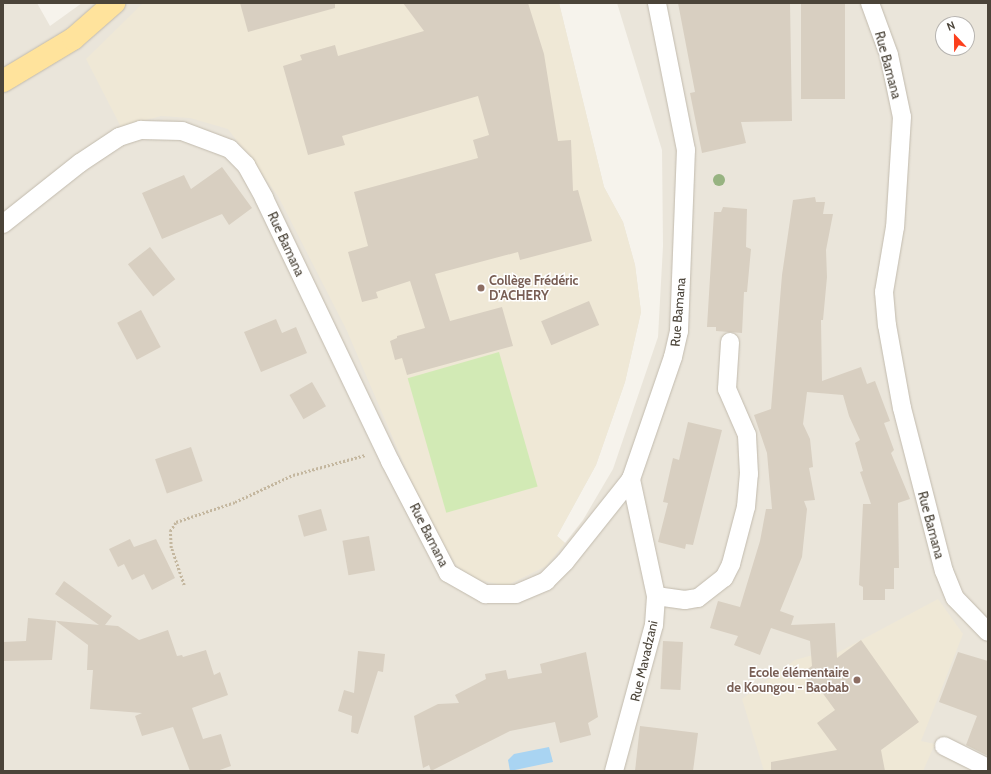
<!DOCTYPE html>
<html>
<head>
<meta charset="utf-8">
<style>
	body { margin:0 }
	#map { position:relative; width:991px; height:774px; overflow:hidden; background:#f6f3ec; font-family:Cabin,sans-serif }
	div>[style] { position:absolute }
	.residential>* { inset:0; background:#eae5da }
	.education>* { inset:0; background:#efe8d6 }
	.green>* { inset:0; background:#d2eab5; transform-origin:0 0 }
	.water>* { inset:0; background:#a9d4f2 }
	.building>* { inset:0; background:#d8cfc1; transform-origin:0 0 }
	.path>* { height:2.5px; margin-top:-1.25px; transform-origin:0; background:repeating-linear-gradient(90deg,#c4b79f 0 2px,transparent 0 4px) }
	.roads { filter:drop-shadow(0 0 1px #c2bbae) drop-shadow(0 0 1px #c2bbae) }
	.minor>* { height:18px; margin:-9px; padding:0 9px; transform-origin:9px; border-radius:9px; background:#fff }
	.primary>* { height:22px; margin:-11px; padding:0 11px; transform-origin:11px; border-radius:11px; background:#ffe39c }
	.trees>* { width:12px; height:12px; margin:-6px; border-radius:50%; background:#97b381 }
	.dots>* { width:11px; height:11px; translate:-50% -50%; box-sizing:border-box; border:2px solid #fff; border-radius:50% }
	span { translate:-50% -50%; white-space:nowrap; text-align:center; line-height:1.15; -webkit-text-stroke:3px #fff; paint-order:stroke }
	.street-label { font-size:13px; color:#4b4439 }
	.education-label { font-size:13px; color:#785e54; font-weight:700 }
	.left { translate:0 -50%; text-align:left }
	.right { translate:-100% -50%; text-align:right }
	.frame { position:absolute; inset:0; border:4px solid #4b4439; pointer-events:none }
	.north { position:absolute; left:935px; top:16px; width:40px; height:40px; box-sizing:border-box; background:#fff; border:1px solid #b7b4b0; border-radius:50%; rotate:338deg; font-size:11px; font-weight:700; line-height:16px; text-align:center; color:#4b4439 }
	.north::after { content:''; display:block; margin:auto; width:14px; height:18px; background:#fc3f1d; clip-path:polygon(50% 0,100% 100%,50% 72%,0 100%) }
</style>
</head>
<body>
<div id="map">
	<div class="residential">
		<div style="clip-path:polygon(evenodd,3px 3px,37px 3px,50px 26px,82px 3px,559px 3px,604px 187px,623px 222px,635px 265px,641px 312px,625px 382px,596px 465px,557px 536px,565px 543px,583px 520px,613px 469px,658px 337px,663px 246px,662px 150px,617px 3px,988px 3px,988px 771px,3px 771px,3px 3px,943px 24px,967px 24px,967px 48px,943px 48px,943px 24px)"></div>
	</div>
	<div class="education">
		<div style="clip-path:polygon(143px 3px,559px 3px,604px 187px,623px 222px,635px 265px,641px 312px,625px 382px,596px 465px,557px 536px,565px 543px,546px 566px,506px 586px,476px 579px,457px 566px,425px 513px,347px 331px,278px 196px,228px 129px,190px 118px,161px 116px,121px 127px,86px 59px)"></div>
		<div style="clip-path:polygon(938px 599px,963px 634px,921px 741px,935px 744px,923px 771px,764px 771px,742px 699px,795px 660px,831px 650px,837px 653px)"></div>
	</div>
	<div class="green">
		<div style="left:499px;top:352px;width:140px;height:95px;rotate:74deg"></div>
	</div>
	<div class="water">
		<div style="clip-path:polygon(549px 747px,553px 762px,510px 771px,508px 760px,514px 754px)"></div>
	</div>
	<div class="building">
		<div style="clip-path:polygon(240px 3px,335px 3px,335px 8px,248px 32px)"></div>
		<div style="clip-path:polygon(403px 3px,528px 3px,544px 54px,558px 141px,571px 140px,573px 191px,578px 190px,592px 241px,520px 260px,518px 252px,435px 274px,450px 321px,502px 307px,513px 346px,407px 375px,402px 358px,395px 360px,390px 341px,397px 338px,397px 336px,425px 328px,410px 281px,376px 292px,378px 298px,362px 302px,348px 252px,368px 246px,354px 192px,478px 158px,473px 140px,489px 135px,478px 96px,342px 136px,345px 145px,308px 155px,283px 66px,302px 60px,300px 55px,335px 45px,338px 56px,424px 31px)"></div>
		<div style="clip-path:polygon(678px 3px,790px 3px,792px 121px,741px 122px,746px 143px,702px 153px,690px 93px,695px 92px)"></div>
		<div style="left:801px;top:3px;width:44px;height:96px"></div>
		<div style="clip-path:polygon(222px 167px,252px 208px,229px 225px,222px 214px,162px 239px,142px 193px,184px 175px,191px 189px)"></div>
		<div style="clip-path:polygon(815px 197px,816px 202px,825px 202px,823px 214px,833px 214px,826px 250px,827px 277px,823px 320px,821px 320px,822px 381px,861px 367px,867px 384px,875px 381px,890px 421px,884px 423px,894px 450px,891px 453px,910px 499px,898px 503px,899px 568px,894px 568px,894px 589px,885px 589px,885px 600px,863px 600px,863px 587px,859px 585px,863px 504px,871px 504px,860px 472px,863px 471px,855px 443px,860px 440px,849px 416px,843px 395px,807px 392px,803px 424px,810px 439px,813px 467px,809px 468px,815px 500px,804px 501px,807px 509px,802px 557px,780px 611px,794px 616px,791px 625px,835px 623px,837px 658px,861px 640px,919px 722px,881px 750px,885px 771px,771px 771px,771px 762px,837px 750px,817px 723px,835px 710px,816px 684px,812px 687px,802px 673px,812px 666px,810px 641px,771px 628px,760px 655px,734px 645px,738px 636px,710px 628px,718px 601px,740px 607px,760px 541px,766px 509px,772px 509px,767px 453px,754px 415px,771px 409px,782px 275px,793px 200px)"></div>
		<div style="clip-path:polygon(723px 207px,747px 209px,746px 247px,751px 249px,747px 292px,744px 292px,742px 333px,716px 331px,716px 327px,707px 327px,714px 212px,721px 212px)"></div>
		<div style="left:150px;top:247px;width:41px;height:28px;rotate:52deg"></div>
		<div style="left:589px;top:301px;width:26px;height:52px;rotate:67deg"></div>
		<div style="left:141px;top:310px;width:42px;height:27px;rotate:62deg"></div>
		<div style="clip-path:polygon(276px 319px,282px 333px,296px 327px,307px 353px,261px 372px,244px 332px)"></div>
		<div style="left:312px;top:382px;width:28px;height:26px;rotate:60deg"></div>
		<div style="clip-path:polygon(688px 422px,722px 430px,693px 545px,686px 544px,685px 549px,658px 542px,668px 503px,663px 502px,673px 458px,679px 460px)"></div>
		<div style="left:191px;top:447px;width:36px;height:38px;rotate:71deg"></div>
		<div style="left:321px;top:509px;width:22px;height:24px;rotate:74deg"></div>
		<div style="left:369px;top:536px;width:35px;height:27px;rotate:80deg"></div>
		<div style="clip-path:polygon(130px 539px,134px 547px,156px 539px,175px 578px,152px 590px,144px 574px,132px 580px,124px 564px,118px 567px,109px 549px)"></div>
		<div style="clip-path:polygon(64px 581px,112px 616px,105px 625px,118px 626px,139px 640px,168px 630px,177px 656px,182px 655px,183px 657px,206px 650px,214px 675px,220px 672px,228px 695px,192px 708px,203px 739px,221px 734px,231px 766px,217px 771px,190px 771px,173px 727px,142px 736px,135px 716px,142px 713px,90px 709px,93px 670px,87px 670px,88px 645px,56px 621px,52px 660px,3px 661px,3px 642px,26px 641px,28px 618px,99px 625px,55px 594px)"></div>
		<div style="left:663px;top:641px;width:20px;height:48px;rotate:3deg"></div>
		<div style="clip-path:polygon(358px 651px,385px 654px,383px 672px,378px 671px,358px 734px,351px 732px,352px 716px,338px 711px,344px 690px,354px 693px)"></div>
		<div style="clip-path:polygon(586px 652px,598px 717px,588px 723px,591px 735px,560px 743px,555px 722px,510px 731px,431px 771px,429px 765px,423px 768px,414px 716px,438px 704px,459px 703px,455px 695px,486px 679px,485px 674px,506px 670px,508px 679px,542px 673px,540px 664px)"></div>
		<div style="clip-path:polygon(958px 652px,988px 661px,988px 756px,966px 745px,977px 716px,939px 702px)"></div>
		<div style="clip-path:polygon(640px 726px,698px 733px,693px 771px,635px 771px)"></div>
	</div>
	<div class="path">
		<div style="left:184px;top:585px;width:39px;rotate:-109deg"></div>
		<div style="left:171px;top:548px;width:17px;rotate:-93deg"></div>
		<div style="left:170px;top:531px;width:11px;rotate:-56deg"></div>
		<div style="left:176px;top:522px;width:62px;rotate:-18.7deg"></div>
		<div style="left:235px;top:502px;width:64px;rotate:-25deg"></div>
		<div style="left:293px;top:475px;width:75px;rotate:-15.5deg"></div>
	</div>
	<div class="roads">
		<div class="minor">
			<div style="left:870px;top:3px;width:55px;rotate:69.9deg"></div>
			<div style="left:889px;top:55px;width:63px;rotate:78.2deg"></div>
			<div style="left:902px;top:117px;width:110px;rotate:93.6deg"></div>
			<div style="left:895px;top:227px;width:66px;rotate:99.6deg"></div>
			<div style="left:884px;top:292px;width:33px;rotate:85deg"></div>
			<div style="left:887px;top:325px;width:84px;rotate:79.8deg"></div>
			<div style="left:902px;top:408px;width:168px;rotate:75.6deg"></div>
			<div style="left:944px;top:571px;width:29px;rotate:68deg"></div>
			<div style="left:955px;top:598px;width:47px;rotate:45.9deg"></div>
			<div style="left:3px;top:224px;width:98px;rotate:-38.4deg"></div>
			<div style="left:80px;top:163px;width:47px;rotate:-33.7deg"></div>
			<div style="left:119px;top:137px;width:23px;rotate:-18deg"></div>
			<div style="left:141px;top:130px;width:41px;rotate:1.4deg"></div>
			<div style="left:182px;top:131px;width:51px;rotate:20.6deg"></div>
			<div style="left:230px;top:149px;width:23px;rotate:45deg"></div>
			<div style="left:246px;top:165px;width:38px;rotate:61deg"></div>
			<div style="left:264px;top:198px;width:292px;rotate:64.4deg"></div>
			<div style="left:390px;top:461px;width:126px;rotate:62.6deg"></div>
			<div style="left:448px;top:573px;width:43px;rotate:29.6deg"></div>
			<div style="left:485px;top:594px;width:31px"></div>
			<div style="left:516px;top:594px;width:33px;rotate:-23deg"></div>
			<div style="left:546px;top:581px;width:27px;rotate:-45deg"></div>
			<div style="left:565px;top:562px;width:106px;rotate:-51.5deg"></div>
			<div style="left:631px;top:479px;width:129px;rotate:-71deg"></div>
			<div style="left:673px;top:357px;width:27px;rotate:-77deg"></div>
			<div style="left:679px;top:331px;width:181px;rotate:-87.8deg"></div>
			<div style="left:686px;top:150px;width:150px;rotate:-101.2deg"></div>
			<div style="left:656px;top:596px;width:29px;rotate:8deg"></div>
			<div style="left:685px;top:600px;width:13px;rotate:-9deg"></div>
			<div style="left:698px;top:598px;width:33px;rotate:-38deg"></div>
			<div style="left:724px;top:578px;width:16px;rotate:-63deg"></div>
			<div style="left:731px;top:564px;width:59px;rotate:-75.3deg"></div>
			<div style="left:746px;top:507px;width:33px;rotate:-85deg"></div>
			<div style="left:749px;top:474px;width:39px;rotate:-93deg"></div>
			<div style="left:747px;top:435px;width:50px;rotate:-113.5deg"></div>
			<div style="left:727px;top:389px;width:47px;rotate:-86.3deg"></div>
			<div style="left:944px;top:746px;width:49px;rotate:26.6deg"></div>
			<div style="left:614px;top:771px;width:151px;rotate:-74.7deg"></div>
			<div style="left:654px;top:625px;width:29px;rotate:-86deg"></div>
			<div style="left:656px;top:596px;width:120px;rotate:-102.1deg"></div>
		</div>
		<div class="primary">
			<div style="left:3px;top:81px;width:82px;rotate:-31deg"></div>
			<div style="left:73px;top:39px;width:55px;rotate:-41.3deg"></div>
		</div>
	</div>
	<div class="trees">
		<div style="left:719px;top:180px"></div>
	</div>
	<div class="dots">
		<div style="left:481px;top:288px;background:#8d6e63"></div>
		<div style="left:857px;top:680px;background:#8d6e63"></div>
	</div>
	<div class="street-label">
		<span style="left:888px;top:65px;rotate:75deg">Rue Bamana</span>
		<span style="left:286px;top:244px;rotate:65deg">Rue Bamana</span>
		<span style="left:678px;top:312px;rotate:-85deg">Rue Bamana</span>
		<span style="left:931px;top:525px;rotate:75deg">Rue Bamana</span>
		<span style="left:429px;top:535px;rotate:63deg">Rue Bamana</span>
		<span style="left:644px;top:661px;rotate:-77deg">Rue Mavadzani</span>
	</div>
	<div class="education-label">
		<span class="left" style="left:489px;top:288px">Collège Frédéric<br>D'ACHERY</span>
		<span class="right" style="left:849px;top:680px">Ecole élémentaire<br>de Koungou - Baobab</span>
	</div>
	<div class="frame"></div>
	<div class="north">N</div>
</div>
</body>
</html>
